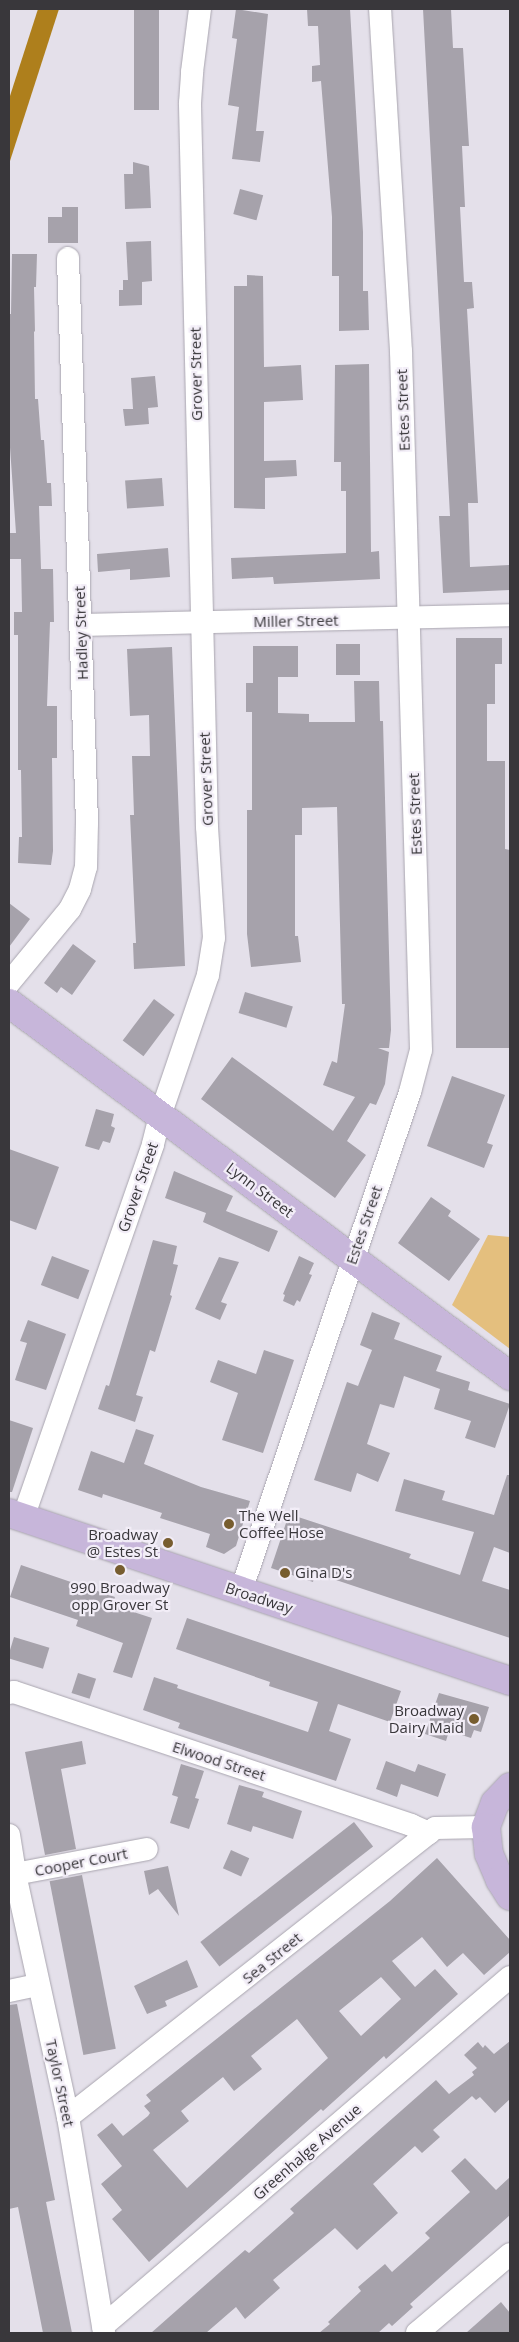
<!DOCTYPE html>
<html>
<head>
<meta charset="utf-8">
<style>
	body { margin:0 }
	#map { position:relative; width:519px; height:2342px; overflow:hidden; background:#e4e0ea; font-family:"Open Sans",sans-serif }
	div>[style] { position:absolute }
	.green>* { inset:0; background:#e4bf7e }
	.water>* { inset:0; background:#ae7f1c }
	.building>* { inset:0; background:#a6a2ab; transform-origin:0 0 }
	.roads { filter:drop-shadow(0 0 1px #a9a5af) drop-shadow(0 0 1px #a9a5af) }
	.minor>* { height:22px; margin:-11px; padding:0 11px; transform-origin:11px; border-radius:11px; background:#fff }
	.major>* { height:28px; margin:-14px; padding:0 14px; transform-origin:14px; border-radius:14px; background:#c7b6da }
	.dots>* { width:14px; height:14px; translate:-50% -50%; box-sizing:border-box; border:2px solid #f2edf7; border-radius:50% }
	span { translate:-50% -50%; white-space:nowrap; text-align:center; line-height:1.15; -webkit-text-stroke:4.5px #f2edf7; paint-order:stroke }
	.street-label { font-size:15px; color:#39373b }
	.poi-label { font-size:15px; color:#39373b }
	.left { translate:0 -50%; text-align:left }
	.right { translate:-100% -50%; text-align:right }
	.frame { position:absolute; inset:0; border:10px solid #39373b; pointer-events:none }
</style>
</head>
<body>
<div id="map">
	<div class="green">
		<div style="clip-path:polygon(488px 1235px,510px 1237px,510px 1349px,452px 1305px)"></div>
	</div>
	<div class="water">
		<div style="clip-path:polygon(38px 9px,59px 9px,9px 164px,9px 99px)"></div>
	</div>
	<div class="building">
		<div style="left:134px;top:9px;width:25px;height:101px"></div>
		<div style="clip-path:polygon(236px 9px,268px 14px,256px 131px,264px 131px,260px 162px,232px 159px,239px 107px,228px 105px,237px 39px,232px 38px)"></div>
		<div style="clip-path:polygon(307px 9px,350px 9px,363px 232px,363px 291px,368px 291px,369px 330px,339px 331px,339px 276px,332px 276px,332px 217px,321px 81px,312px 82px,312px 66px,320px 65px,318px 26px,308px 26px)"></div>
		<div style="clip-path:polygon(423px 9px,451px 9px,453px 48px,463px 48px,469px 146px,462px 146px,465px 207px,460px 207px,464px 282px,472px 282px,474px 308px,467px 309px,478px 503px,468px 503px,470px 567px,509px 565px,510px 590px,443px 593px,439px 516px,450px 516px)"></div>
		<div style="clip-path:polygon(133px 162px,149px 166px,151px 208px,125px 209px,124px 174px,133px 174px)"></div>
		<div style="left:240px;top:189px;width:24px;height:26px;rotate:15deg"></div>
		<div style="clip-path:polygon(62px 207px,78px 207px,78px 243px,48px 243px,48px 217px,62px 217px)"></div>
		<div style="clip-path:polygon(151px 241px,152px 281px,142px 282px,142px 305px,119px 306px,119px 290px,123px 290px,123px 280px,128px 280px,126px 242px)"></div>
		<div style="clip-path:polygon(12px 254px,37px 254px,36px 287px,34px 287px,35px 332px,34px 331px,35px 399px,38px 399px,41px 440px,44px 440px,47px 483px,51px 483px,52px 506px,39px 506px,41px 569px,53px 569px,54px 622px,50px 622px,47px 706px,57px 706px,57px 758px,52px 758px,53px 851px,51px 865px,18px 863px,19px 837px,22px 837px,21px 770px,18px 770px,18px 635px,14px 635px,14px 612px,22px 612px,21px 559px,9px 559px,9px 533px,16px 533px,9px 433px,9px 314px,11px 314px)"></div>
		<div style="clip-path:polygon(247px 275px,263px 276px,264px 367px,301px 365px,303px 400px,264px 402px,264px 461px,296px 460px,297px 476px,265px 478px,265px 509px,234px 508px,234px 286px,247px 286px)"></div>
		<div style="clip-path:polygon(369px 364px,371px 552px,379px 551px,380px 579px,274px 584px,273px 577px,232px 579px,231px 558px,346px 553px,346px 491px,341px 491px,341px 462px,334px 462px,335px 365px)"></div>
		<div style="clip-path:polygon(155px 376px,158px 407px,148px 408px,149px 424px,125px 426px,123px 409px,133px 409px,131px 378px)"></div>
		<div style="left:162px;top:478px;width:28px;height:37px;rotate:86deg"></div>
		<div style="clip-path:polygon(168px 548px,170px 577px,130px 580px,130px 569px,98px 572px,97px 554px)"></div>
		<div style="clip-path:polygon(456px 638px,502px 638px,502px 664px,495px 664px,495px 704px,487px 704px,487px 761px,505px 761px,505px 849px,510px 850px,510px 1048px,456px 1048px)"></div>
		<div style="left:336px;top:644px;width:24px;height:31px"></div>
		<div style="clip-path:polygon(253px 646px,298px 646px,298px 677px,278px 677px,278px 713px,309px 714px,309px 722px,355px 722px,354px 681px,379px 681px,380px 721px,383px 721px,391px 1030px,389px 1048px,378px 1048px,389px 1052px,385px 1084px,376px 1105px,370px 1103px,347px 1141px,366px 1155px,335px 1198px,201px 1099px,232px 1057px,333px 1131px,355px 1097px,323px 1085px,332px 1061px,337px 1063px,345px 1004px,342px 1004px,337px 807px,302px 808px,302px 835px,295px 835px,295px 936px,298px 936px,301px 962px,251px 967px,247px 934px,247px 810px,252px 810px,252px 712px,246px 712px,246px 683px,253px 683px)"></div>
		<div style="clip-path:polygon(172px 647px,185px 966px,134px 969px,133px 943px,136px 943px,130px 815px,134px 815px,132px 756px,150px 756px,149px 715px,130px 716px,127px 649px)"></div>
		<div style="clip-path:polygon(9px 903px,30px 919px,9px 947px)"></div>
		<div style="clip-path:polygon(73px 944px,96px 961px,72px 995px,61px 987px,57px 993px,44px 983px)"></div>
		<div style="left:245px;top:992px;width:50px;height:22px;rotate:17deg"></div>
		<div style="left:154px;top:999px;width:26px;height:52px;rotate:37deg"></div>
		<div style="clip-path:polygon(452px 1076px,505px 1095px,487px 1143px,493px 1145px,484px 1168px,427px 1146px)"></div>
		<div style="clip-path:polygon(96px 1109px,114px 1114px,111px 1126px,115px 1128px,110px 1143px,103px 1141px,99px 1150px,85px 1146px)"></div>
		<div style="clip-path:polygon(9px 1149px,59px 1167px,36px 1230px,9px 1220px)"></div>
		<div style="clip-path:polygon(174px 1171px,233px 1196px,226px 1211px,278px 1231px,269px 1252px,203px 1222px,206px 1213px,165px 1198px)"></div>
		<div style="clip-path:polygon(431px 1197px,451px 1211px,448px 1216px,480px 1239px,449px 1281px,398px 1243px)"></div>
		<div style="clip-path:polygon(153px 1240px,177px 1246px,173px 1264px,178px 1265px,170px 1295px,172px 1296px,155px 1352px,150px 1350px,136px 1395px,143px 1397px,135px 1422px,98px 1409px,106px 1385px,109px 1386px)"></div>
		<div style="left:52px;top:1256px;width:40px;height:31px;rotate:21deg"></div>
		<div style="clip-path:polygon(299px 1256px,314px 1263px,309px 1274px,312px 1275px,300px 1302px,297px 1300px,294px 1306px,283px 1301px,285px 1295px,283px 1294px)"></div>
		<div style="clip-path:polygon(219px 1257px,239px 1262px,221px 1302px,227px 1304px,220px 1320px,195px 1309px)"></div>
		<div style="clip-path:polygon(372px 1312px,400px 1323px,394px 1339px,442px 1356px,436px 1371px,470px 1382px,468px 1390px,510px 1404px,495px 1448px,465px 1438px,471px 1421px,434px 1409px,440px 1389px,404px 1376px,394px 1408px,380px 1404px,367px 1444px,390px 1453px,378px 1482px,357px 1473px,351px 1492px,314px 1480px,347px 1382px,358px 1386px,372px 1350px,360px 1345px)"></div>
		<div style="clip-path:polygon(28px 1320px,66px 1334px,46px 1390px,15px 1380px,27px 1343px,20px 1341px)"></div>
		<div style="clip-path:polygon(264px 1350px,294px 1360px,263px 1453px,222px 1440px,238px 1393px,210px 1382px,218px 1360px,256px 1374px)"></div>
		<div style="clip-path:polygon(9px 1420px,33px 1428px,12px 1492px,9px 1492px)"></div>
		<div style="clip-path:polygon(136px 1429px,154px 1435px,144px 1464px,201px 1487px,250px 1501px,236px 1546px,224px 1554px,206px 1547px,210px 1534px,160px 1518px,162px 1513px,103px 1494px,102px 1498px,78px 1490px,91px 1451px,124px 1463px)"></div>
		<div style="clip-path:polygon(507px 1475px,510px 1475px,510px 1553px,494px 1547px,482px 1581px,510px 1590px,510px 1638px,315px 1573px,313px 1582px,271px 1568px,289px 1514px,411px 1554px,409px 1558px,460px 1575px,474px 1532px,395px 1511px,404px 1479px,445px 1491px,442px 1500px,494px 1515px)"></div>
		<div style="clip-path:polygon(21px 1565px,115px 1597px,112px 1605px,152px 1618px,132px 1678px,113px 1672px,123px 1643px,76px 1626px,78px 1620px,10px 1597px)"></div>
		<div style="clip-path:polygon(187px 1618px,401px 1691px,390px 1722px,338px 1704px,329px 1731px,351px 1739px,336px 1781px,178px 1728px,180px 1723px,143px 1710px,154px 1677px,178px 1685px,177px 1688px,308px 1732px,318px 1702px,269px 1686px,270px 1682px,176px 1649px)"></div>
		<div style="left:14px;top:1637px;width:37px;height:22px;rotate:17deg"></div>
		<div style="left:78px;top:1673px;width:19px;height:21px;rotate:18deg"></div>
		<div style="clip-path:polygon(439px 1693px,489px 1707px,481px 1732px,474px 1730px,471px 1738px,449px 1731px,446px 1741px,425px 1734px)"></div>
		<div style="clip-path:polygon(82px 1741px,86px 1764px,61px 1769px,76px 1849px,45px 1855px,25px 1752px)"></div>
		<div style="clip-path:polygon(386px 1761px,415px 1772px,418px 1764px,446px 1774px,438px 1797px,401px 1784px,397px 1797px,376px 1789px)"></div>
		<div style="clip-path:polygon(181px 1764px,204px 1771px,195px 1798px,199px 1799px,189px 1829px,170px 1823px,178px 1797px,172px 1795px)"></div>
		<div style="clip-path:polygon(239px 1785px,264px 1792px,262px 1797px,302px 1811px,293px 1839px,253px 1826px,251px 1832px,227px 1824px)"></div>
		<div style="left:354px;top:1822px;width:31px;height:195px;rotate:52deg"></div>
		<div style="left:231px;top:1850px;width:20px;height:20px;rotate:24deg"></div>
		<div style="clip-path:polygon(evenodd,437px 1858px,510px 1940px,510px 1952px,484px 1975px,463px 1953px,447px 1967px,422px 1937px,392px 1961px,415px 1987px,435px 1969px,458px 1994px,386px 2059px,384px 2056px,323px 2111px,321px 2109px,149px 2262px,112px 2219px,122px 2210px,101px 2184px,122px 2166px,97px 2135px,112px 2123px,123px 2136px,148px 2116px,150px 2113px,144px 2106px,151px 2101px,146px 2095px,390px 1901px,437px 1858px,381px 1977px,401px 1999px,361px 2036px,339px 2011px,381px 1977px,437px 1858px,297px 2019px,328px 2058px,187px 2188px,153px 2150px,189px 2121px,181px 2111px,223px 2077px,234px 2091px,262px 2069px,251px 2056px,297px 2019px)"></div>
		<div style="clip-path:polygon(168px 1866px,179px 1916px,158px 1889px,149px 1895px,144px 1871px)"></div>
		<div style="left:82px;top:1875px;width:177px;height:33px;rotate:79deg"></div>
		<div style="clip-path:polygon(187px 1960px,198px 1987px,165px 2001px,167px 2006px,147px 2014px,134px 1986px)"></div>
		<div style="clip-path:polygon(17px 2004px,55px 2200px,46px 2202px,72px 2333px,43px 2333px,18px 2207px,9px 2209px,9px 2005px)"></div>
		<div style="clip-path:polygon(510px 2041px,510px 2099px,495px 2113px,480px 2097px,476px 2100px,472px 2096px,433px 2130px,440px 2137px,422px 2153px,415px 2146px,373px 2184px,398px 2213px,357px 2250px,335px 2228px,273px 2280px,280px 2288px,245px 2319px,236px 2307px,206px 2333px,151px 2333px,245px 2250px,249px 2253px,294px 2213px,290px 2209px,436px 2080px,449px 2094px,474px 2075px,472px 2072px,477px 2068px,464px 2055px,478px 2042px,483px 2048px,485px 2045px,494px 2054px)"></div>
		<div style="clip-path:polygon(465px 2158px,496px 2190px,510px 2177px,510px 2215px,410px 2304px,413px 2307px,392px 2326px,389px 2323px,378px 2333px,319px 2333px,330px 2324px,328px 2322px,361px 2291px,358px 2287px,385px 2264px,392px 2272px,430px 2238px,425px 2233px,470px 2192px,451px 2171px)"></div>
		<div style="clip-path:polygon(501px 2302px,510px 2313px,510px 2333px,466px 2333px)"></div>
	</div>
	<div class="roads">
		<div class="minor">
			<div style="left:81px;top:625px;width:429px;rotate:-1.3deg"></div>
			<div style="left:9px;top:983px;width:96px;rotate:-50.5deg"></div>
			<div style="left:70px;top:909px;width:22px;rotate:-63deg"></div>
			<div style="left:80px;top:889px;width:23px;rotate:-75deg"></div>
			<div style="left:86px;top:867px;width:44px;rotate:-88.7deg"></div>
			<div style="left:87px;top:823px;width:565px;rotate:-91.93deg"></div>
			<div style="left:23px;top:1518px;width:396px;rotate:-70.8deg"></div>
			<div style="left:153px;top:1144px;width:29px;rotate:-76deg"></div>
			<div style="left:160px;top:1116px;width:149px;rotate:-71.2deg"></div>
			<div style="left:208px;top:975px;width:37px;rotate:-81deg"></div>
			<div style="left:214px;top:938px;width:111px;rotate:-93.6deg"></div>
			<div style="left:207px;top:827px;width:724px;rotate:-91.35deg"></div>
			<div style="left:190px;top:103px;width:31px;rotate:-86deg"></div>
			<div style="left:192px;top:72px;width:64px;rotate:-82.8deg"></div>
			<div style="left:241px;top:1591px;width:527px;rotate:-71.29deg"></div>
			<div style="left:410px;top:1092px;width:43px;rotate:-75.3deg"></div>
			<div style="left:421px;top:1050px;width:699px;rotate:-91.64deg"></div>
			<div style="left:401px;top:351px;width:343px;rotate:-93.5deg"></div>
			<div style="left:9px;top:1693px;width:5px;rotate:-11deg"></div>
			<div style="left:14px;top:1692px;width:419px;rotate:18.5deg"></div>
			<div style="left:411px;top:1825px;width:20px;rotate:24deg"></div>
			<div style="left:9px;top:1835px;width:39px;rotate:81deg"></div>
			<div style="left:15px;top:1874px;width:249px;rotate:77.7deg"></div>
			<div style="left:68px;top:2117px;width:219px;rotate:80.5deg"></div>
			<div style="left:15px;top:1874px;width:134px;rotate:-10.7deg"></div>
			<div style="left:9px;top:1991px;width:30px;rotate:-12deg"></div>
			<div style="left:68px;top:2117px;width:467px;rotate:-38.2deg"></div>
			<div style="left:435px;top:1828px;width:51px;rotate:-1.1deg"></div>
			<div style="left:103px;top:2326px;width:536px;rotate:-40.61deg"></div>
			<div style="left:417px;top:2333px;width:122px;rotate:-40.3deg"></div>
		</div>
		<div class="major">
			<div style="left:9px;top:1003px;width:625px;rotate:36.67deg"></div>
			<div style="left:9px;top:1513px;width:528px;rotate:18.54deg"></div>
			<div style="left:510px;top:1787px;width:22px;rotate:133deg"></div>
			<div style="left:495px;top:1803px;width:26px;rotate:111deg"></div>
			<div style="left:486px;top:1827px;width:27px;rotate:84deg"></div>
			<div style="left:489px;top:1854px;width:28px;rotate:67deg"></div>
			<div style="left:500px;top:1880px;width:19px;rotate:58deg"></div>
		</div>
	</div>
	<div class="dots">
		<div style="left:229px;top:1524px;background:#775d2f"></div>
		<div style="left:168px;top:1543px;background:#775d2f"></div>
		<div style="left:120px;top:1570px;background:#775d2f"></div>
		<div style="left:285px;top:1573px;background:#775d2f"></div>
		<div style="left:474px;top:1719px;background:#775d2f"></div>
	</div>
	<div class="street-label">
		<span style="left:196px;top:374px;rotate:-91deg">Grover Street</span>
		<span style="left:403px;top:410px;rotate:-92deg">Estes Street</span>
		<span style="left:296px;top:621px;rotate:-1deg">Miller Street</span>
		<span style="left:81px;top:633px;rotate:-92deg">Hadley Street</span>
		<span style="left:206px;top:779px;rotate:-92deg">Grover Street</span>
		<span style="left:415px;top:814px;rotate:-92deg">Estes Street</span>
		<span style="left:138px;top:1187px;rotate:-71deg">Grover Street</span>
		<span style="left:260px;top:1190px;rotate:37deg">Lynn Street</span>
		<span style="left:364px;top:1225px;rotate:-71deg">Estes Street</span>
		<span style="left:259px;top:1598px;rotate:18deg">Broadway</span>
		<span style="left:219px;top:1761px;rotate:18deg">Elwood Street</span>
		<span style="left:81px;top:1862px;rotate:-11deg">Cooper Court</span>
		<span style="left:272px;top:1958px;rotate:-39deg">Sea Street</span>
		<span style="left:60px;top:2083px;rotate:78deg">Taylor Street</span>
		<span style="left:307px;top:2152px;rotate:-41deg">Greenhalge Avenue</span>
	</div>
	<div class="poi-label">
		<span class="left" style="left:239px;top:1524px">The Well<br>Coffee Hose</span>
		<span class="right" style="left:158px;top:1543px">Broadway<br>@ Estes St</span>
		<span class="left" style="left:295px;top:1573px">Gina D's</span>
		<span style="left:120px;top:1596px">990 Broadway<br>opp Grover St</span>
		<span class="right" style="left:464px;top:1719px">Broadway<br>Dairy Maid</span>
	</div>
	<div class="frame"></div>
</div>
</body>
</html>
